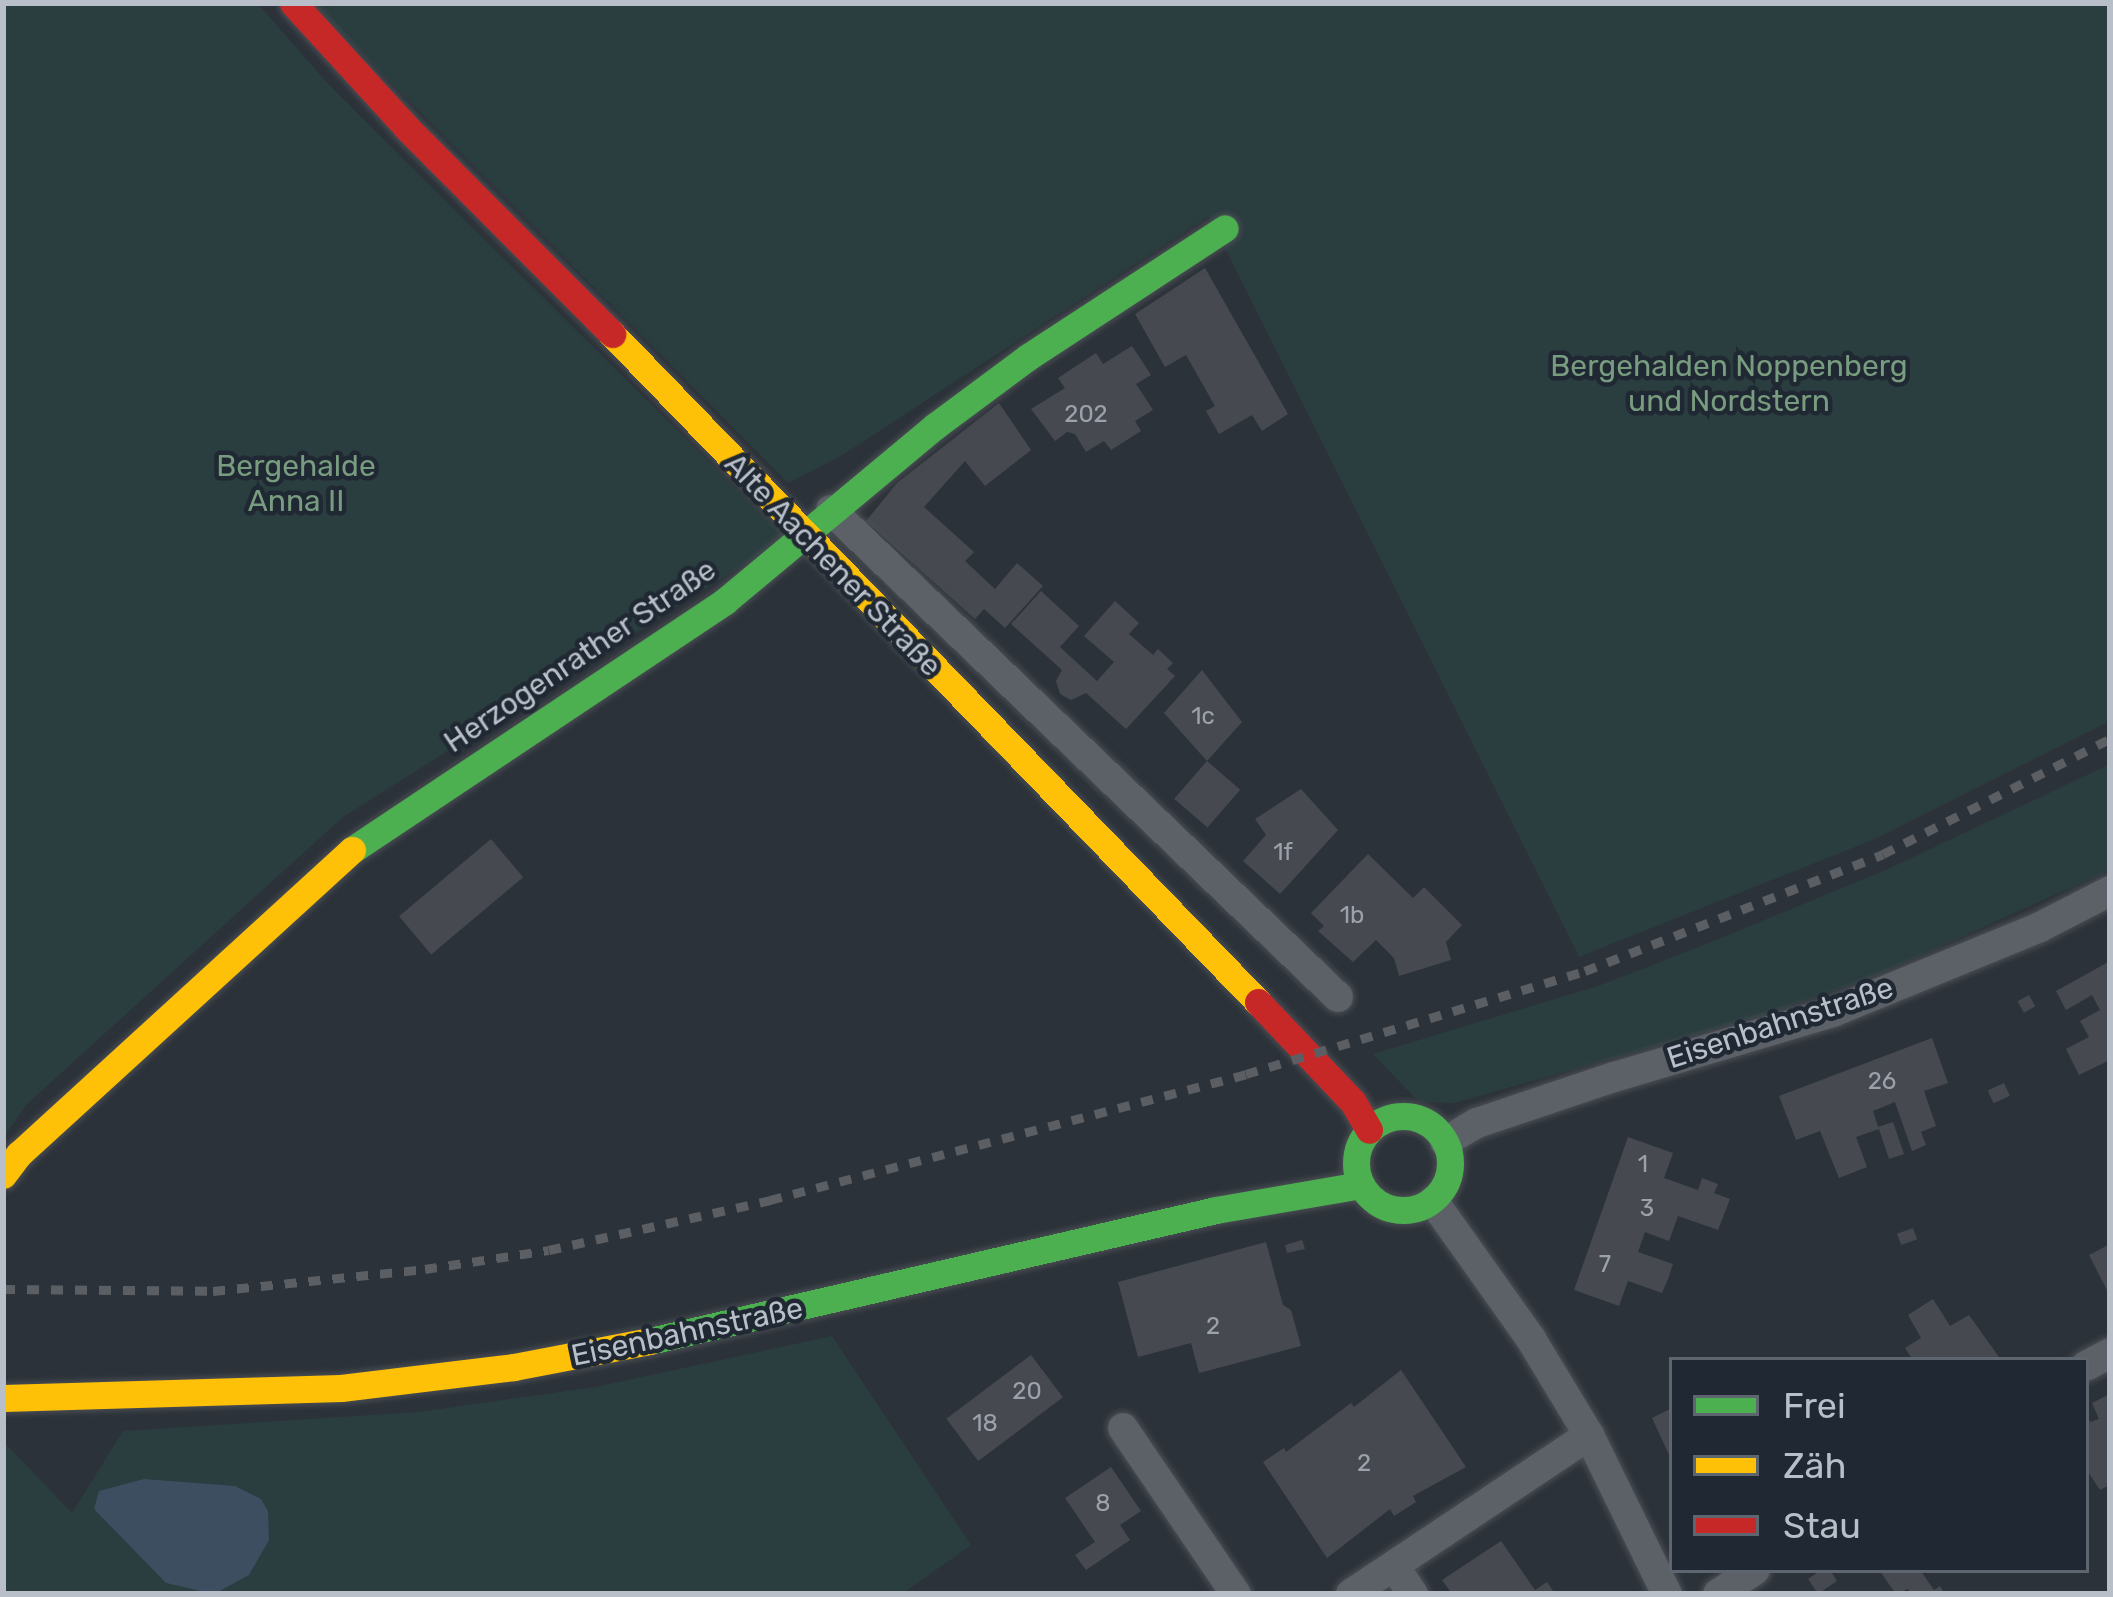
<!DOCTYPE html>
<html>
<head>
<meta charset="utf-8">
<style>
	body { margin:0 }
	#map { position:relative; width:2113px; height:1597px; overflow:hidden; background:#2c3239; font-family:Rubik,sans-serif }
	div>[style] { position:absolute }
	.green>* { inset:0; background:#2a3d3f }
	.water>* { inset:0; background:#3d4e61 }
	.building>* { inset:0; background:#464a50; transform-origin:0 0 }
	.roads { filter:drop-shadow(0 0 3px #4a4e54) drop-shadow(0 0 3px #4a4e54) }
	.street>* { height:30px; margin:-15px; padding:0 15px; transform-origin:15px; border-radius:15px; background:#5c6067 }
	.fast>* { height:27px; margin:-13.5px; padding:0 13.5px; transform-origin:13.5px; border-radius:13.5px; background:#4caf50 }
	.fast>.ring { margin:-13.5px; padding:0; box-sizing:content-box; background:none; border:27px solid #4caf50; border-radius:50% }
	.slow>* { height:27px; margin:-13.5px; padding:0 13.5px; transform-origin:13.5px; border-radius:13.5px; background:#ffc107 }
	.jam>* { height:27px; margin:-13.5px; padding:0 13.5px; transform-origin:13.5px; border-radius:13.5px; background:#c62828 }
	.rail>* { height:9px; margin-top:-4.5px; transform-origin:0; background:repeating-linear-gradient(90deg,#5b5f64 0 12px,transparent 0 24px) }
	span { translate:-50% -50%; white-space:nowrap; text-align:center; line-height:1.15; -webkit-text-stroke:9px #202933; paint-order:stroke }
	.number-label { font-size:24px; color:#9ca2ab }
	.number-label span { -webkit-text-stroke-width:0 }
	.park-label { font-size:30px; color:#789c7f }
	.street-label { font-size:30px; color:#b8bfc9 }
	.frame { position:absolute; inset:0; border:6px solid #b8bfc9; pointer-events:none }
	.legend { position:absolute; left:1669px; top:1357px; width:420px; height:216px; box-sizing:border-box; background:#202933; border:3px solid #5d656f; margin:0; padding:15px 21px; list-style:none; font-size:36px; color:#b8bfc9 }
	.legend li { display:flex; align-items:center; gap:24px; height:60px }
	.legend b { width:60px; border:3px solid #5d656f }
</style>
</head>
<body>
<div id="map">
	<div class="green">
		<div style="clip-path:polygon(3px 3px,257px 3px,330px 86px,786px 538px,343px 817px,26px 1105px,3px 1138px)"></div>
		<div style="clip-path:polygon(312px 3px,2110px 3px,2110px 721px,1875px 839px,1579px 957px,1209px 216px,841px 456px,788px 483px)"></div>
		<div style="clip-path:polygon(2110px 764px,2110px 870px,1870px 978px,1761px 1016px,1455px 1103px,1419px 1102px,1373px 1054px,1598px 986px,1704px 945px,1888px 869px)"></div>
		<div style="clip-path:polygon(832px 1336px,971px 1545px,902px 1594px,3px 1594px,3px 1441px,72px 1513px,123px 1431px,418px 1412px,595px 1387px)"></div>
	</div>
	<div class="water">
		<div style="clip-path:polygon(144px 1479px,235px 1486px,261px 1499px,268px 1511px,269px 1540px,249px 1575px,214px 1594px,166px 1583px,94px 1509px,99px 1491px)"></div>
	</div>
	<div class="building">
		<div style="clip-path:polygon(1205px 268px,1288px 414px,1262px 431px,1252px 415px,1219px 434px,1206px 411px,1215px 406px,1186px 355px,1165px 367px,1135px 314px)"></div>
		<div style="clip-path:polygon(1132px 346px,1151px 375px,1136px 384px,1153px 410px,1135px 421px,1141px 431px,1111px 450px,1104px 441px,1086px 452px,1075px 434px,1067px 432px,1055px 441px,1031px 409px,1065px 388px,1058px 378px,1096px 353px,1103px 364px)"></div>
		<div style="clip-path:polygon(999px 403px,1031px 450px,985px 486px,965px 461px,924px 507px,974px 552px,965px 561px,995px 589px,1017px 563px,1043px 586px,1005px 628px,984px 609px,975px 619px,866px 521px,897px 483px)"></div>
		<div style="clip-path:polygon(1041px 591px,1079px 626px,1060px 647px,1097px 681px,1114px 662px,1084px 636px,1115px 601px,1139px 623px,1129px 634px,1153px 655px,1158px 649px,1173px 663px,1167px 669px,1175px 676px,1126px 729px,1086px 693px,1071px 700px,1060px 694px,1056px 681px,1062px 670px,1011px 624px)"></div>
		<div style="clip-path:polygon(1202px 670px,1242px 722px,1207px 761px,1164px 713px)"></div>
		<div style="left:1207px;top:761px;width:44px;height:50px;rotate:41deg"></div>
		<div style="clip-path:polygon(1301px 789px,1338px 830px,1280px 894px,1243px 861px,1266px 835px,1255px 819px)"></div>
		<div style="left:491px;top:839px;width:50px;height:120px;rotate:50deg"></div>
		<div style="clip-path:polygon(1368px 854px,1413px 898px,1424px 887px,1462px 925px,1446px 942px,1451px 960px,1399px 976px,1394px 958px,1376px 940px,1353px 962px,1318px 931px,1324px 926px,1311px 913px)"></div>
		<div style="clip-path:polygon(2110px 961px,2110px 1060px,2079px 1075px,2066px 1049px,2089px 1037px,2080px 1021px,2100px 1010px,2092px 995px,2066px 1010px,2056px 991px)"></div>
		<div style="left:2029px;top:995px;width:13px;height:13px;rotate:61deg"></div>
		<div style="clip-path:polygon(1932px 1038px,1948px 1083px,1924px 1091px,1936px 1126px,1921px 1132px,1926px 1145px,1912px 1151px,1895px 1102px,1873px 1111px,1878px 1127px,1893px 1122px,1904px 1154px,1889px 1159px,1879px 1129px,1856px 1137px,1867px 1167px,1839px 1178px,1820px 1131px,1796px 1140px,1779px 1096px)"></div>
		<div style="left:2004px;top:1083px;width:14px;height:18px;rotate:65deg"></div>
		<div style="clip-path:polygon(1628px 1137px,1673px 1153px,1664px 1178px,1698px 1190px,1702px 1178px,1718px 1184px,1714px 1193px,1730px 1199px,1718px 1230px,1678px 1216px,1669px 1241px,1645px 1232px,1638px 1252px,1673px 1264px,1668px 1279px,1662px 1293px,1628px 1281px,1619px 1306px,1574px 1290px)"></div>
		<div style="left:1913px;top:1228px;width:12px;height:17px;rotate:70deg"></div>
		<div style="clip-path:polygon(1302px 1240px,1305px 1249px,1287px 1253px,1285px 1245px)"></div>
		<div style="clip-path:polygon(1266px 1242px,1283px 1305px,1291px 1310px,1301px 1346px,1199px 1373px,1191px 1343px,1138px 1357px,1118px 1282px)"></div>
		<div style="clip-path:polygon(2110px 1244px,2110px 1296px,2089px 1255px)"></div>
		<div style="clip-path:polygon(1933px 1299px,1950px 1326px,1969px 1315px,2001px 1360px,1913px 1360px,1905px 1348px,1921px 1338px,1908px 1315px)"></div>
		<div style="left:1031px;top:1355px;width:53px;height:106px;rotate:53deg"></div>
		<div style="clip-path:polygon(1401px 1370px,1466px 1467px,1413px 1496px,1416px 1502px,1394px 1516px,1390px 1509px,1327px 1558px,1263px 1462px,1284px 1448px,1286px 1452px,1351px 1403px,1354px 1407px)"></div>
		<div style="clip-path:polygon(2110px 1394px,2110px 1485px,2100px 1490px,2086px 1469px,2086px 1413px,2090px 1422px,2099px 1419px,2092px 1403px)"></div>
		<div style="clip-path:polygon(1672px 1408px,1672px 1461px,1652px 1418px)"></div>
		<div style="clip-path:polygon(1111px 1467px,1141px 1511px,1120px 1525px,1130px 1540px,1086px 1570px,1075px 1555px,1095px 1542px,1065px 1498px)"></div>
		<div style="clip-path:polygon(1501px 1541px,1535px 1590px,1547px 1582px,1555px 1594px,1452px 1594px,1442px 1580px)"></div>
		<div style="clip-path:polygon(1821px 1570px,1830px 1570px,1837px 1581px,1818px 1594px,1808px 1579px)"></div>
		<div style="clip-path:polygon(1879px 1570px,1920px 1570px,1934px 1590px,1940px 1586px,1945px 1594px,1911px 1594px,1908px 1589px,1896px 1594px)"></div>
	</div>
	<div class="roads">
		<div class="street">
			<div style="left:831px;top:510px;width:703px;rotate:43.85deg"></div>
			<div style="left:1445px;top:1142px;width:37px;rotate:-31deg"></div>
			<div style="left:1477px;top:1123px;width:145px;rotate:-18.6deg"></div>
			<div style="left:1614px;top:1077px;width:228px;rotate:-16.5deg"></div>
			<div style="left:1833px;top:1012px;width:224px;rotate:-22.3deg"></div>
			<div style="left:2040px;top:927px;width:79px;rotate:-27.2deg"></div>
			<div style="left:1433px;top:1201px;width:169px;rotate:54.6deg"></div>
			<div style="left:1531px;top:1339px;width:112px;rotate:58.9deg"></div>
			<div style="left:1589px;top:1435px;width:177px;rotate:63.9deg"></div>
			<div style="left:2086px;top:1366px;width:27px;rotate:-28deg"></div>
			<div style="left:1123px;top:1428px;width:201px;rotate:55.8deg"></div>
			<div style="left:1394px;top:1566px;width:34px;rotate:56deg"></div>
			<div style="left:1351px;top:1594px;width:286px;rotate:-33.7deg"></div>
			<div style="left:1718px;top:1594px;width:44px;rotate:-33deg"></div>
		</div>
		<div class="fast">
			<div style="left:352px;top:850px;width:448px;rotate:-33.7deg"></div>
			<div style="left:725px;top:601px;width:273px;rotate:-39.8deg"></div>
			<div style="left:935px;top:426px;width:116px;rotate:-36.6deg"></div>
			<div style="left:1028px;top:357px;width:235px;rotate:-33.2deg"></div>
			<div class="ring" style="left:1356px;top:1116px;width:67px;height:67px"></div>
			<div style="left:650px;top:1341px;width:581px;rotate:-13.03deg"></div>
			<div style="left:1216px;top:1210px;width:146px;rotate:-9.8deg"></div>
		</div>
		<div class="slow">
			<div style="left:612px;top:334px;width:929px;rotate:45.96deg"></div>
			<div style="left:3px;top:1175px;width:26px;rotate:-53deg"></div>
			<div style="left:19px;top:1154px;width:451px;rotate:-42.4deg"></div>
			<div style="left:3px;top:1398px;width:338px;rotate:-1.7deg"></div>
			<div style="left:341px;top:1388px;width:174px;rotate:-6.9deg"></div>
			<div style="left:514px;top:1367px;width:138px;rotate:-10.8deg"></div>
		</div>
		<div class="jam">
			<div style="left:293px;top:3px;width:169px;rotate:47.6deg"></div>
			<div style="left:407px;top:128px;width:291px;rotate:45.1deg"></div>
			<div style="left:1258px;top:1002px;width:138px;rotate:46.5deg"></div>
			<div style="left:1353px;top:1102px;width:32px;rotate:60deg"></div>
		</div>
	</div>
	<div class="rail">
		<div style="left:3px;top:1289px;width:210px;rotate:0.5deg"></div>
		<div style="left:213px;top:1291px;width:213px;rotate:-5.9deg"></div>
		<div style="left:425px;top:1269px;width:125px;rotate:-8.7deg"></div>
		<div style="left:549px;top:1250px;width:227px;rotate:-12.7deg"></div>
		<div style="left:770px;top:1200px;width:492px;rotate:-14.8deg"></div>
		<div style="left:1246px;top:1074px;width:354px;rotate:-16.9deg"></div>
		<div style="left:1585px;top:971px;width:320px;rotate:-21.4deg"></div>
		<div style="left:1883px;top:854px;width:254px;rotate:-26.9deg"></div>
	</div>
	<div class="number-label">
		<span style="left:1086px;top:415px">202</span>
		<span style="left:1203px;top:717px">1c</span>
		<span style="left:1283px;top:853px">1f</span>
		<span style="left:1352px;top:916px">1b</span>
		<span style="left:1882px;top:1082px">26</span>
		<span style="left:1643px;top:1165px">1</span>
		<span style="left:1647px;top:1209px">3</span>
		<span style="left:1605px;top:1265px">7</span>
		<span style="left:1213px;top:1327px">2</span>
		<span style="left:1027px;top:1392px">20</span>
		<span style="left:985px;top:1424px">18</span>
		<span style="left:1364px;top:1464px">2</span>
		<span style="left:1103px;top:1504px">8</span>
	</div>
	<div class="park-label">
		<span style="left:1729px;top:383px">Bergehalden Noppenberg<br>und Nordstern</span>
		<span style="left:296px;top:483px">Bergehalde<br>Anna II</span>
	</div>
	<div class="street-label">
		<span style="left:833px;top:565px;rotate:46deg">Alte Aachener Straße</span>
		<span style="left:580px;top:656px;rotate:-34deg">Herzogenrather Straße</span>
		<span style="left:1780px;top:1023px;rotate:-18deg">Eisenbahnstraße</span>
		<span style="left:687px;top:1332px;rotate:-12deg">Eisenbahnstraße</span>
	</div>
	<div class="frame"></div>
	<ul class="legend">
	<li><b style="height:15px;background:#4caf50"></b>Frei</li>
	<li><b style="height:15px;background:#ffc107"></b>Zäh</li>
	<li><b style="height:15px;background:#c62828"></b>Stau</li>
	</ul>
</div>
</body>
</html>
